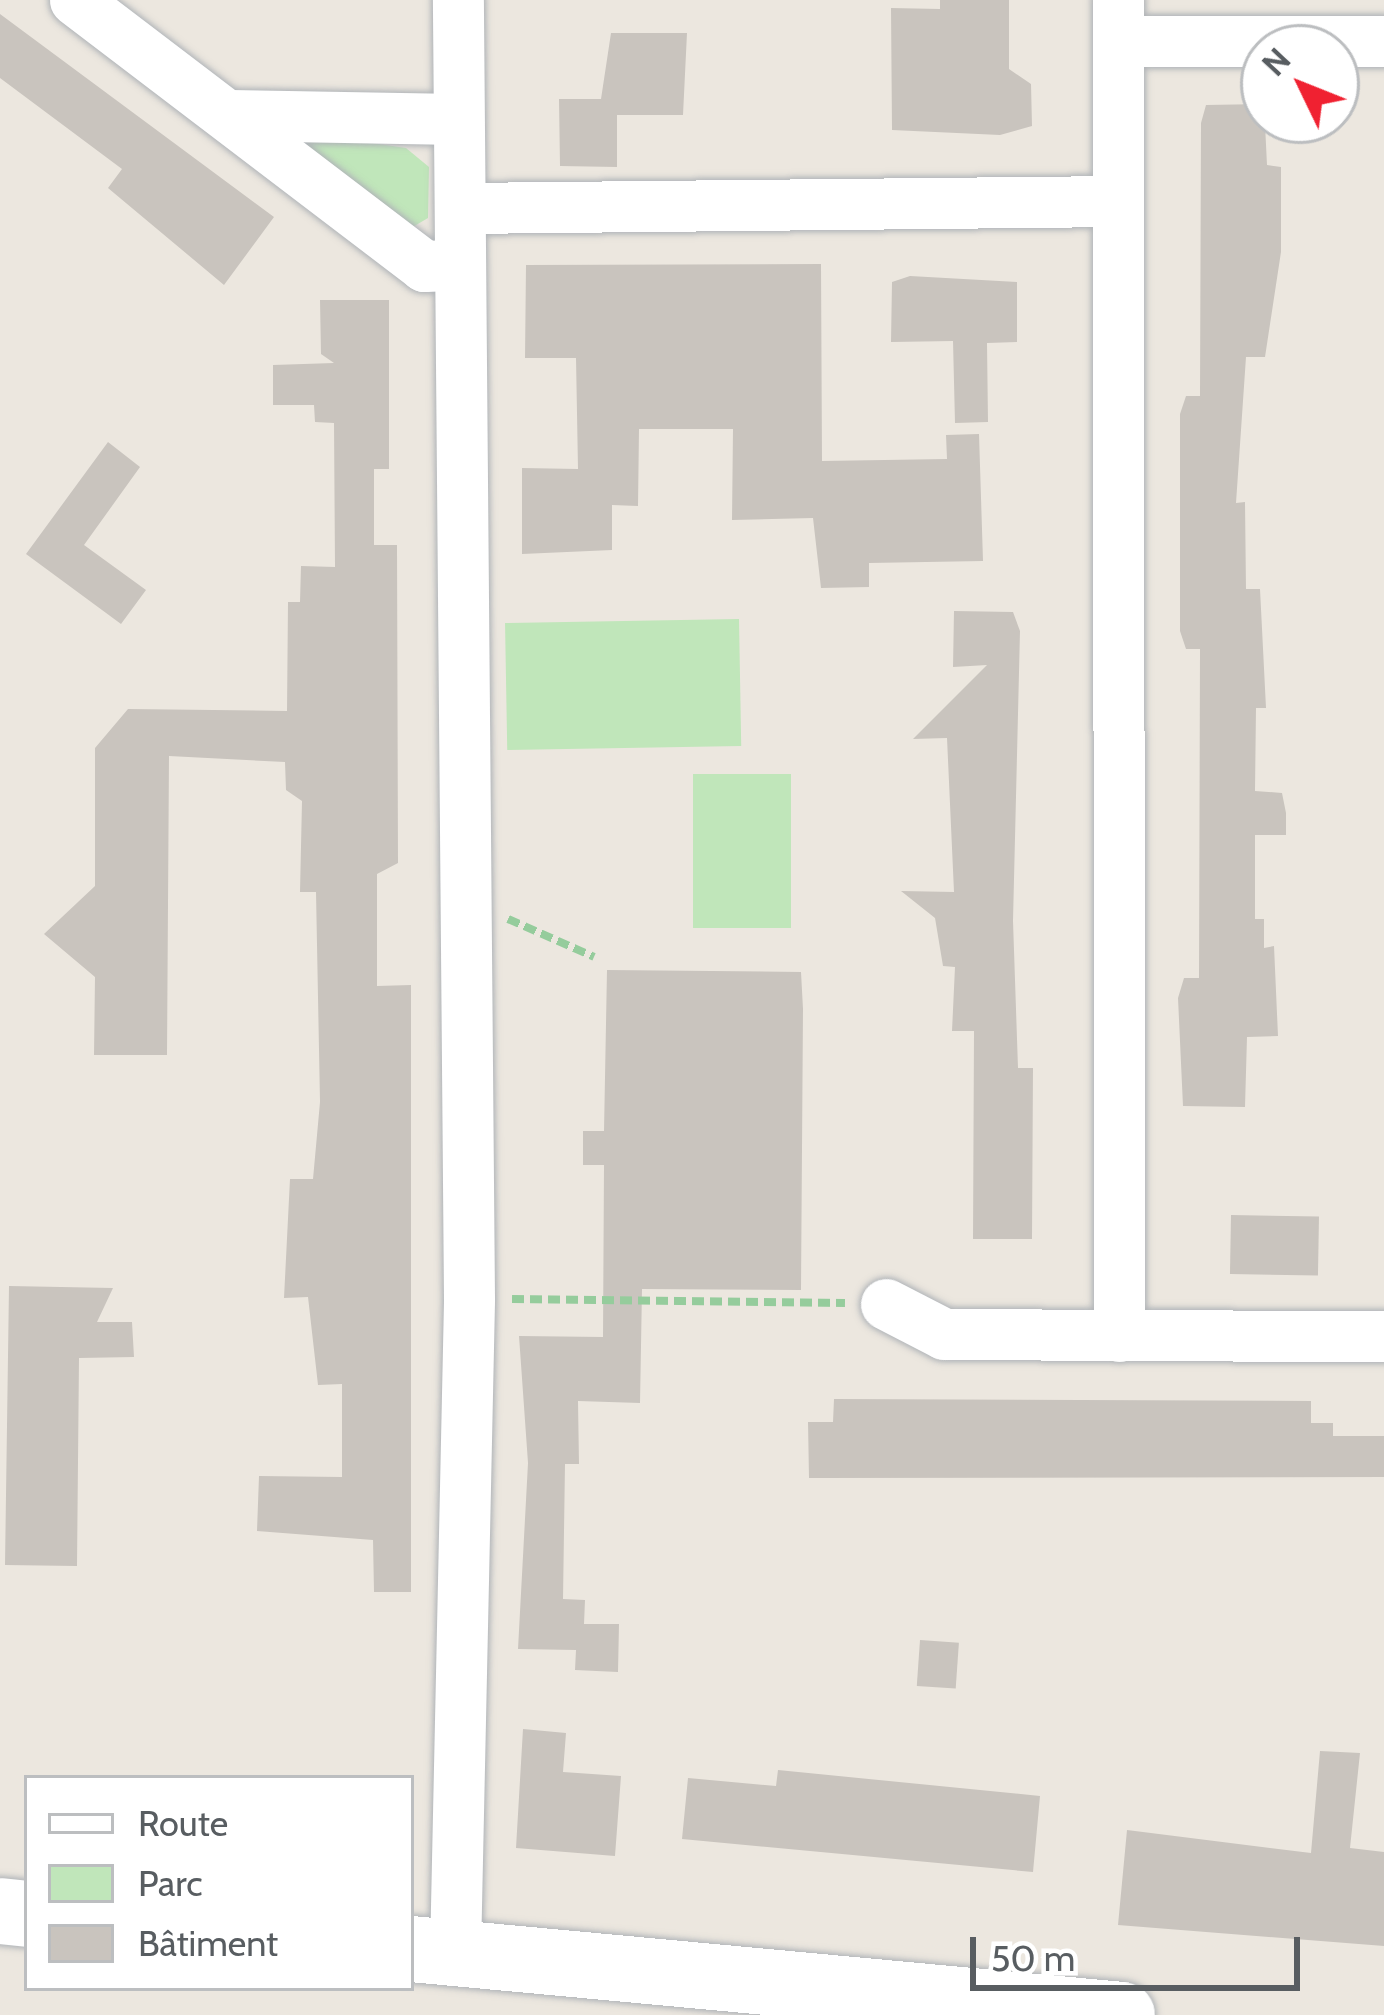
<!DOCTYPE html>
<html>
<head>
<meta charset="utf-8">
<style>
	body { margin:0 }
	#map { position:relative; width:1384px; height:2015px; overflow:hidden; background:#ece7df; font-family:Cabin,sans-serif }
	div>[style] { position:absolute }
	.green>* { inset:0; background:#c0e6ba; transform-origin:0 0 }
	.building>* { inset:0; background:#c9c4be; transform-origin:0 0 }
	.path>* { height:8px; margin-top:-4px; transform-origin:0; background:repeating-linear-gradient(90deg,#95cc9c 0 12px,transparent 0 18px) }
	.roads { filter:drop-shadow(0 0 3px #b0b4b8) drop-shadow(0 0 3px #b0b4b8) }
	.street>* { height:51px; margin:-25.5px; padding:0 25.5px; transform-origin:25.5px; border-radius:25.5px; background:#fff }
	.secondary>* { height:66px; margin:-33px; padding:0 33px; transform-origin:33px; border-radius:33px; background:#fff }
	span { translate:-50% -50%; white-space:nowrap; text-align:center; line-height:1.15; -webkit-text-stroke:12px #fff; paint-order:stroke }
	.legend { position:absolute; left:24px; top:1775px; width:390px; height:216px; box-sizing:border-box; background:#fff; border:3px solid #bcbec0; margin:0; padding:15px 21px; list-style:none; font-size:36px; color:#585d61 }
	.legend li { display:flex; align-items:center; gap:24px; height:60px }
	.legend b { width:60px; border:3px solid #bcbec0 }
	.north { position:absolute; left:1240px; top:24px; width:120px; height:120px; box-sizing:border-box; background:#fff; border:3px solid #bcbec0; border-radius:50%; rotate:313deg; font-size:33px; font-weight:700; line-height:48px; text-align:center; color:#585d61 }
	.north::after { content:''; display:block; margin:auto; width:42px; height:54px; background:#f02131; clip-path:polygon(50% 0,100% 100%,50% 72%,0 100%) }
	.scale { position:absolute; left:970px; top:1937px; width:330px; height:54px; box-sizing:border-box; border:6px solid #585d61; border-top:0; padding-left:15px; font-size:36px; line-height:42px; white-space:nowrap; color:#585d61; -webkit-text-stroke:9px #fff; paint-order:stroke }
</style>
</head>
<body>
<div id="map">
	<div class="green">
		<div style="clip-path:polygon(304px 133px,406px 148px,429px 167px,428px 218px,411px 228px,298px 152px)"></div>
		<div style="left:739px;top:619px;width:127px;height:234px;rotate:89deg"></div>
		<div style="left:791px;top:774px;width:154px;height:98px;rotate:90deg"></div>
	</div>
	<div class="building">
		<div style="clip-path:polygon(940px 0,1009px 0,1009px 69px,1031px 84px,1032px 126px,1000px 135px,892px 130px,891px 8px,940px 9px)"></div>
		<div style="clip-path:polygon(0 14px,274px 217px,224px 285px,108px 188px,122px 169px,0 78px)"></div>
		<div style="clip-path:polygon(611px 33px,687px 33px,683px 115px,617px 115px,617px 167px,560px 166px,559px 99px,601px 99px)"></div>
		<div style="clip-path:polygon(1264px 104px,1267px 165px,1281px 167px,1281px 252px,1265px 357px,1246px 357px,1236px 503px,1245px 502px,1246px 589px,1260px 589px,1266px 708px,1256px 708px,1255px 791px,1282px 793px,1286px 813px,1286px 835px,1255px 835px,1255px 919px,1264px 919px,1264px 948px,1274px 946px,1278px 1036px,1247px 1037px,1245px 1107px,1183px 1106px,1178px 998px,1184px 978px,1199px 978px,1200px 649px,1186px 649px,1180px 631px,1180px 414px,1186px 396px,1200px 396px,1201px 123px,1206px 105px)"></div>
		<div style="clip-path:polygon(821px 264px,822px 461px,947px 459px,946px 435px,979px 434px,983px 561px,869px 563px,869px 587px,821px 588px,813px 518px,732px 520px,733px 429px,639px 429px,638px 506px,612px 505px,612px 550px,522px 554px,522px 468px,578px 469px,576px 358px,525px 358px,526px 265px)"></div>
		<div style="clip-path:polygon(910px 276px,1017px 282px,1017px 342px,987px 343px,988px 422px,955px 423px,953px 341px,891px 342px,892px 282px)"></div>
		<div style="clip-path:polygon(320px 300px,389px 300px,389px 469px,374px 469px,374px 545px,397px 545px,398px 863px,377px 874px,377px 986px,411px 985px,411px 1592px,374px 1592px,373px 1540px,257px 1531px,259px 1476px,342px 1477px,342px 1384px,318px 1385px,308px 1297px,284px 1298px,290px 1179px,313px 1179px,320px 1102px,316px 892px,300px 892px,302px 801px,286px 790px,285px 762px,169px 756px,167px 1055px,94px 1055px,95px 977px,44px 934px,95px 886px,95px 748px,128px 709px,287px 711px,288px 602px,300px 602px,301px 566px,335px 567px,334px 423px,315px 422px,314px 405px,273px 405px,273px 365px,334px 363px,321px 354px)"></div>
		<div style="clip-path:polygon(108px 442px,140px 467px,84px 545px,146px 590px,121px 624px,26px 554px)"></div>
		<div style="clip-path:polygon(954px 611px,1013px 612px,1020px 631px,1013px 921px,1018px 1068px,1033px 1068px,1032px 1239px,973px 1239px,974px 1031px,952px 1031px,955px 967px,943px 966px,935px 918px,901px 891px,954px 892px,947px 738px,913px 739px,987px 665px,953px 667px)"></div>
		<div style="clip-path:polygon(607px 970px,801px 972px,803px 1009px,801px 1290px,642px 1289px,640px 1403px,578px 1401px,579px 1464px,565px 1464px,563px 1599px,585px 1600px,584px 1624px,619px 1624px,618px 1672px,575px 1670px,576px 1650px,518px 1649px,528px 1463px,519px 1336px,603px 1337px,604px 1165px,583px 1165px,583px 1131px,604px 1131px)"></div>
		<div style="left:1231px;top:1215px;width:88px;height:59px;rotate:1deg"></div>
		<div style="clip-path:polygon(9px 1286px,113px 1288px,97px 1322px,132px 1322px,134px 1357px,79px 1358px,77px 1566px,5px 1565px)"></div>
		<div style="clip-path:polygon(834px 1399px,1311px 1401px,1311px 1423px,1333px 1423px,1333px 1436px,1384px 1436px,1384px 1477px,809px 1478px,808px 1422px,833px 1422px)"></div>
		<div style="left:920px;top:1640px;width:39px;height:46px;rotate:4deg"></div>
		<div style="clip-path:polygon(523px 1729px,566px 1733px,563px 1772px,621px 1776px,615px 1856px,516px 1848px)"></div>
		<div style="clip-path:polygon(1320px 1751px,1360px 1753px,1350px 1848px,1384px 1852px,1384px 1946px,1118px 1925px,1127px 1830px,1311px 1853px)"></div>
		<div style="clip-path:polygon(778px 1770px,1040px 1796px,1033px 1872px,682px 1839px,688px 1778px,776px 1786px)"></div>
	</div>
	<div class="path">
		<div style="left:508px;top:919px;width:94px;rotate:23.8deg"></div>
		<div style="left:512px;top:1299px;width:333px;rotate:0.7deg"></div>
	</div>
	<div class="roads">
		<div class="street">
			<div style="left:75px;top:0;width:439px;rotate:37.3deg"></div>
			<div style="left:424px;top:266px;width:36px;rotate:-2deg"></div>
			<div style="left:1118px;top:0;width:1336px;rotate:89.96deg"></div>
			<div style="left:1118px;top:41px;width:266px"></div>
			<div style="left:230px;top:115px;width:228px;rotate:1deg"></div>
			<div style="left:461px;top:208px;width:655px;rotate:-0.61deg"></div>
			<div style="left:886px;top:1304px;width:65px;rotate:27.3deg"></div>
			<div style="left:944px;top:1334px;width:440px;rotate:0.3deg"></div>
			<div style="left:455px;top:1953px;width:654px;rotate:-88.77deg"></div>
			<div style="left:469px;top:1299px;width:1299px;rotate:-90.49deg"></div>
		</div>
		<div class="secondary">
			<div style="left:0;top:1911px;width:27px;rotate:6deg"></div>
			<div style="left:411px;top:1949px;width:714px;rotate:5.3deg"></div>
		</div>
	</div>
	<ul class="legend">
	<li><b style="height:15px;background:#fff"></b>Route</li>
	<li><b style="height:33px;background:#c0e6ba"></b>Parc</li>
	<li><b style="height:33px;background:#c9c4be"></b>Bâtiment</li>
	</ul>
	<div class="north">N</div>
	<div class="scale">50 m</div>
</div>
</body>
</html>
